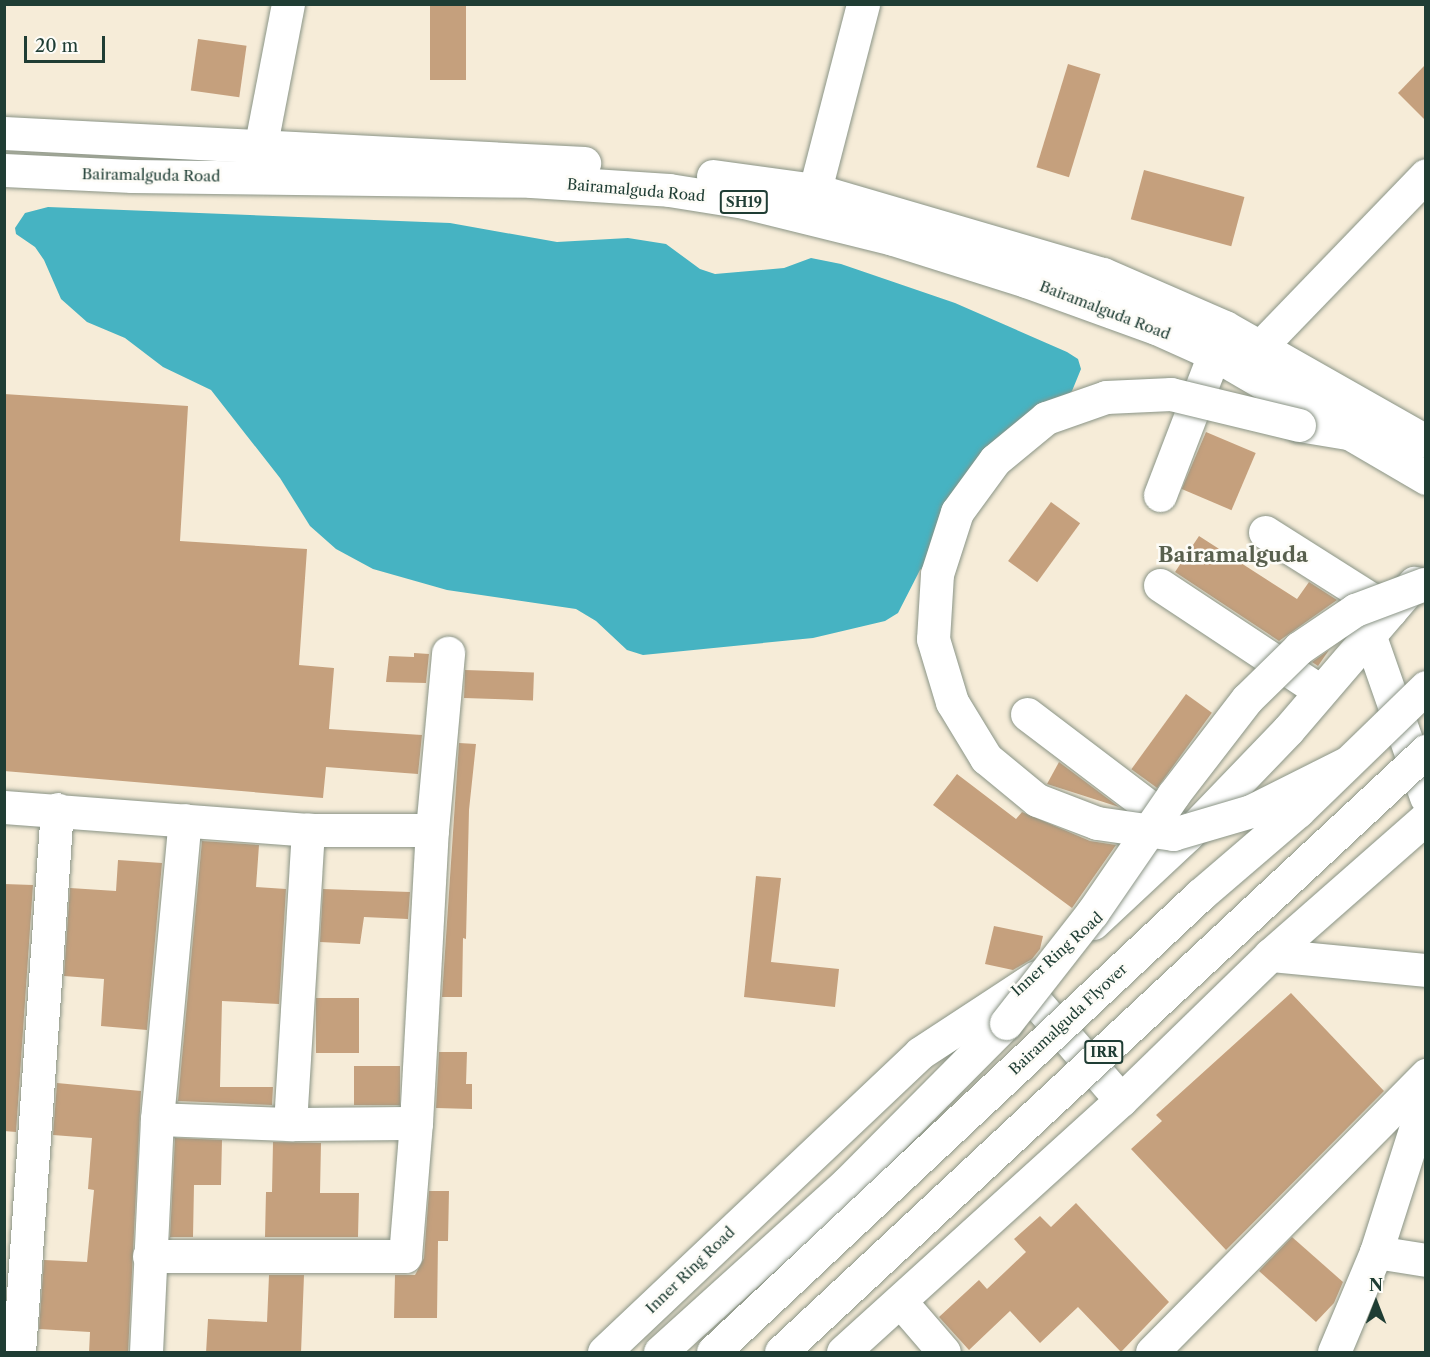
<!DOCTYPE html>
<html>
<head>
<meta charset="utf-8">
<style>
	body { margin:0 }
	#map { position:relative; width:1430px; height:1357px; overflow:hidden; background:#f6ecd8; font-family:"Libre Caslon Text",serif }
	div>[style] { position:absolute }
	.water>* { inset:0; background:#46b3c2 }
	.building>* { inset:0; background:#c5a07d; transform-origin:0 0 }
	.roads { filter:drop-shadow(0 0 2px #8a9486) drop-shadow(0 0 2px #8a9486) }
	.minor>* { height:33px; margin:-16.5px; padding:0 16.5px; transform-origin:16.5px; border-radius:16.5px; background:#fff }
	.major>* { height:33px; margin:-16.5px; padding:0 16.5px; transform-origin:16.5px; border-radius:16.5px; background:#fff }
	.highway>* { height:33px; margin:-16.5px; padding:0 16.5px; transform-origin:16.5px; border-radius:16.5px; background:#fff }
	.bridges { filter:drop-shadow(0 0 2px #8a9486) drop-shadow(0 0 2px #8a9486) }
	.highway-bridge>* { height:33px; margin:-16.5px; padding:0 16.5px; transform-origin:16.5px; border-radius:16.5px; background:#fff }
	span { translate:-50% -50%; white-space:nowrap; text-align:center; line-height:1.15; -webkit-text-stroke:5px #fdfcf7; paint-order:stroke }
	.shield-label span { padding:2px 4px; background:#fdfcf7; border:2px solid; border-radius:4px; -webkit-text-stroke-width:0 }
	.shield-label { font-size:14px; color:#1f3d34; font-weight:700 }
	.street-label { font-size:15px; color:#1f3d34 }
	.district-label { font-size:21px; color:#59604e; font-weight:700 }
	.frame { position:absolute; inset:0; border:6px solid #1f3d34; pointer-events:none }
	.north { position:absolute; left:1346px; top:1273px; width:60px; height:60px; -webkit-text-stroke:4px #fdfcf7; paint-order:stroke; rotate:0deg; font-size:16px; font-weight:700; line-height:24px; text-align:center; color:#1f3d34 }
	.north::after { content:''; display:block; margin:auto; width:21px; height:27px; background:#1f3d34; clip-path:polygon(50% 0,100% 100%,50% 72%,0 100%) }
	.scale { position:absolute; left:24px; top:36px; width:81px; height:27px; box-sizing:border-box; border:3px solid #1f3d34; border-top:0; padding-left:8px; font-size:18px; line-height:21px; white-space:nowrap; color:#1f3d34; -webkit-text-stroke:4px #fdfcf7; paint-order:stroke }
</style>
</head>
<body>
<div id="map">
	<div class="water">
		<div style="clip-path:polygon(48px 207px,450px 223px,557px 242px,628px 238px,666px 244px,700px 269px,715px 274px,784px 268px,811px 258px,841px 264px,955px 303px,1067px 352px,1078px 359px,1081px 369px,1072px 391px,1031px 429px,960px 531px,920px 570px,898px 613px,885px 621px,813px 638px,643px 655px,627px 650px,596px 621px,576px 609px,447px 590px,373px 569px,336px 549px,310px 526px,280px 478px,211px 390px,163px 367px,125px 338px,87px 322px,61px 299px,44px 260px,35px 247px,16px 234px,15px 228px,25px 213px)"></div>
	</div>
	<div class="building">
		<div style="left:430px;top:4px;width:36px;height:76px"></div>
		<div style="left:198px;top:39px;width:49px;height:52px;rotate:8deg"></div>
		<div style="left:1068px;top:64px;width:34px;height:108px;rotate:17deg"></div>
		<div style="clip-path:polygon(1425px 65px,1425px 120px,1398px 93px)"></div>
		<div style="left:1144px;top:170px;width:104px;height:51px;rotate:15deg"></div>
		<div style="clip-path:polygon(4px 394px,188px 406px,180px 541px,307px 549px,299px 665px,334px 668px,329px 729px,422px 735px,418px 774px,326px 767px,323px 798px,4px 771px)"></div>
		<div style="left:1206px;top:432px;width:54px;height:62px;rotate:23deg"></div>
		<div style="left:1051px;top:502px;width:36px;height:73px;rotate:36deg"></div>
		<div style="clip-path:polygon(1199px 536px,1297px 599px,1309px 582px,1337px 600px,1279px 641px,1175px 572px)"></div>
		<div style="clip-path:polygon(1329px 650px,1318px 666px,1312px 662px)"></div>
		<div style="clip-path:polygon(414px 653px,429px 654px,426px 683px,386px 682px,389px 656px,414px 657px)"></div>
		<div style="left:465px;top:670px;width:69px;height:28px;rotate:2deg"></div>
		<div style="left:1186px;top:694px;width:32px;height:93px;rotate:36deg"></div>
		<div style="clip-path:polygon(459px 743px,476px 744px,469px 810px,466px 939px,463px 938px,462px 997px,442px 997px)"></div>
		<div style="clip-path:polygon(1059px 762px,1119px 807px,1047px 784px)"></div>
		<div style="clip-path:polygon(957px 774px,1016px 819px,1022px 812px,1090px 841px,1116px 845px,1072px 908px,933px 805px)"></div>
		<div style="clip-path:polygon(202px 841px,259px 845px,256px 887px,286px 889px,279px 1004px,222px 1001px,220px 1087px,273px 1087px,272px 1105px,178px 1101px)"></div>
		<div style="clip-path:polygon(118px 860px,162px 863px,147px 1030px,101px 1026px,104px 979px,64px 976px,70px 888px,116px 891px)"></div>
		<div style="clip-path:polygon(756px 876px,781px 878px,771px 962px,839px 969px,835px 1007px,744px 997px)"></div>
		<div style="clip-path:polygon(4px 884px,33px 885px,16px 1132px,4px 1131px)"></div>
		<div style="clip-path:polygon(323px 889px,410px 892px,408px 919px,364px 917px,360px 944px,320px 942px)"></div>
		<div style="clip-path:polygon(994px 926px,1043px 936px,1040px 949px,1032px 959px,1013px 970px,985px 964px)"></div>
		<div style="clip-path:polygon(1291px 993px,1384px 1091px,1226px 1250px,1131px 1149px,1162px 1121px,1156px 1115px)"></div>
		<div style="left:316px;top:998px;width:43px;height:55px"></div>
		<div style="clip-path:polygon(439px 1052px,467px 1052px,466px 1084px,472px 1084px,472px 1109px,436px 1108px)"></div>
		<div style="left:354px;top:1066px;width:46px;height:39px"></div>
		<div style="clip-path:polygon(57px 1083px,141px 1091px,128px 1353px,89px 1353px,90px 1332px,39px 1329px,44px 1260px,87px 1262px,94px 1190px,88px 1189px,92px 1138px,53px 1135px)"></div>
		<div style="clip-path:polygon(175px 1138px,222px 1140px,221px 1185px,194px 1185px,193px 1237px,170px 1237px)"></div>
		<div style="clip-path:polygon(273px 1142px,321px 1143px,320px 1193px,359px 1193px,358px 1237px,265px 1237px,266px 1192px,272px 1192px)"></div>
		<div style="clip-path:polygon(429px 1191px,449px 1191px,448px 1241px,438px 1241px,437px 1318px,394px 1318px,395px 1275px,415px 1275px,424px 1258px)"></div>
		<div style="clip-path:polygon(1076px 1203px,1169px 1302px,1121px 1352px,1078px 1307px,1040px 1343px,1010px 1311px,969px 1350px,939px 1317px,979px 1280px,987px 1289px,1026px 1252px,1014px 1239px,1040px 1216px,1051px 1227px)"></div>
		<div style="clip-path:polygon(1292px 1237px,1343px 1282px,1334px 1303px,1316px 1322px,1259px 1271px)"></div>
		<div style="clip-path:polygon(269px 1275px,304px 1275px,301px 1353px,206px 1353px,208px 1319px,267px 1322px)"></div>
	</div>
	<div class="roads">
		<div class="minor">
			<div style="left:261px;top:144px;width:143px;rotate:-79.1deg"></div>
			<div style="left:815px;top:190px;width:192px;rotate:-75.5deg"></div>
			<div style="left:1259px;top:348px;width:240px;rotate:-46deg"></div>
			<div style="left:1160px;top:495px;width:151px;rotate:-69deg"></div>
			<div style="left:1265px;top:532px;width:148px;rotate:32.3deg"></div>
			<div style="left:1160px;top:585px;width:192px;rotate:33.5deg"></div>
			<div style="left:1027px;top:714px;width:193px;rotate:37.2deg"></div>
			<div style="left:4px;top:807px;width:305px;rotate:4.3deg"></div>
			<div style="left:308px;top:830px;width:124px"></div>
			<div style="left:432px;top:830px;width:178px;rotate:-84.8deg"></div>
			<div style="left:157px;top:1119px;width:133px;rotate:2.2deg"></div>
			<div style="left:290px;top:1124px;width:295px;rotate:-86.5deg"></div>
			<div style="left:290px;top:1124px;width:126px;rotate:-0.5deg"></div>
			<div style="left:416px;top:1123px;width:293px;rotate:-86.9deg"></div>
			<div style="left:1376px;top:1252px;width:51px;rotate:9.1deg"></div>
			<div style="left:149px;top:1256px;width:256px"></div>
			<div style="left:405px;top:1256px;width:133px;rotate:-85.3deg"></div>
			<div style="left:900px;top:1301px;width:67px;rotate:49.2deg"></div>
			<div style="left:19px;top:1352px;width:544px;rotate:-86deg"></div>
			<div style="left:146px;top:1352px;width:233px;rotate:-87.3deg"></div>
			<div style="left:157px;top:1119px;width:300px;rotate:-84.7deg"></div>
			<div style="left:1152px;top:1352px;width:390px;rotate:-45.3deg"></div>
			<div style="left:1334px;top:1352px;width:108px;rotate:-67.2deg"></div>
			<div style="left:1376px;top:1252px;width:165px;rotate:-72.3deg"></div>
		</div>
		<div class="major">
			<div style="left:4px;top:133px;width:581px;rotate:2.96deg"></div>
			<div style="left:4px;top:170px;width:128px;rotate:2.7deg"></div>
			<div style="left:132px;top:176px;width:399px;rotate:0.7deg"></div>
			<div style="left:531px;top:181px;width:138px;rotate:3.7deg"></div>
			<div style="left:669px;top:190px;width:76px;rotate:9.1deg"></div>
			<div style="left:744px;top:202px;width:154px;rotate:13.9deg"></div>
			<div style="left:893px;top:239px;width:139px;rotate:17.5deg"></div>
			<div style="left:1026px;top:281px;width:138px;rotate:19.9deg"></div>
			<div style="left:1156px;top:328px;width:64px;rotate:24.1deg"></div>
			<div style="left:1214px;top:354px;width:246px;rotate:30.3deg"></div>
			<div style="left:713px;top:176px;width:103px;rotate:7.8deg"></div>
			<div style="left:815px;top:190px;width:300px;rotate:16.3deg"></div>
			<div style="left:1103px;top:274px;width:133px;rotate:23.5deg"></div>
			<div style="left:1225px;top:327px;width:231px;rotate:29.6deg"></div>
			<div style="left:1369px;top:634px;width:173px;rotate:70.7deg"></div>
			<div style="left:1093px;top:923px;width:129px;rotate:-43.1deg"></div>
			<div style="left:1187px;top:835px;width:146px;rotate:-46.1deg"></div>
			<div style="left:1288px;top:730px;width:194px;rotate:-49.4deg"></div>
			<div style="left:1270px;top:955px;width:157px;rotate:5.5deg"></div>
			<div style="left:1024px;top:988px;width:148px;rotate:49.1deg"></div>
			<div style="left:604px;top:1352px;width:435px;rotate:-43.4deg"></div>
			<div style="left:920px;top:1053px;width:139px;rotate:-33.2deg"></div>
			<div style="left:843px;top:1352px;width:375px;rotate:-42.2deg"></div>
			<div style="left:1121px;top:1100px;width:208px;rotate:-44.2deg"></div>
			<div style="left:1270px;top:955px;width:208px;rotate:-41.3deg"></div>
		</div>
		<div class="highway">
			<div style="left:1299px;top:425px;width:49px;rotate:9.5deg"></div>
			<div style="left:660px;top:1352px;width:252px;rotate:-42.1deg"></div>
			<div style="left:847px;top:1183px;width:226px;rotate:-45.2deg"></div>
		</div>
	</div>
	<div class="bridges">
		<div class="highway-bridge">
			<div style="left:1299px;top:425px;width:132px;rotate:-166.4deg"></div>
			<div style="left:1171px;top:394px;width:65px;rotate:177.4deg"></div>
			<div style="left:1106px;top:397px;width:64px;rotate:160.7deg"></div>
			<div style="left:1046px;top:418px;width:66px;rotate:140.5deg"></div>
			<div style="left:995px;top:460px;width:64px;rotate:126.2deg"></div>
			<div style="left:957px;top:512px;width:65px;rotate:107.9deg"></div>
			<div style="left:937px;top:574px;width:65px;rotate:93.5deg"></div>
			<div style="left:933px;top:639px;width:66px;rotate:73.2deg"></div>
			<div style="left:952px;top:702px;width:66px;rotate:58.7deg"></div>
			<div style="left:986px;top:758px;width:66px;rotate:39.5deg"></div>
			<div style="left:1037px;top:800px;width:64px;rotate:21deg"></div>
			<div style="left:1097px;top:823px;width:77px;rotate:8.2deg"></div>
			<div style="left:1173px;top:834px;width:81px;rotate:-16.4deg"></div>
			<div style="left:1251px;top:811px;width:107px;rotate:-26.6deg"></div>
			<div style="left:1006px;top:1023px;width:140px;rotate:-52deg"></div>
			<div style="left:1092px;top:913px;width:143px;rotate:-55.5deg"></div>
			<div style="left:1173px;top:795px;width:121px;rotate:-52.4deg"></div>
			<div style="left:1247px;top:699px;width:73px;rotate:-44.4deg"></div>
			<div style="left:1299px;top:648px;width:68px;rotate:-34.2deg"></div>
			<div style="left:1355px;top:610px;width:74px;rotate:-20.6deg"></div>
			<div style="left:713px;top:1352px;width:668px;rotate:-43.18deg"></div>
			<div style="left:1200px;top:895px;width:129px;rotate:-40.6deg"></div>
			<div style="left:1298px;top:811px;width:178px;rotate:-44.1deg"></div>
			<div style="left:781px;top:1352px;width:882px;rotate:-42.98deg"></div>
		</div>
	</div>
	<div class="shield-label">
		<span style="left:744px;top:202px">SH19</span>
		<span style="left:1104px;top:1052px">IRR</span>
	</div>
	<div class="street-label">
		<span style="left:151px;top:175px;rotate:1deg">Bairamalguda Road</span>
		<span style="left:636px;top:190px;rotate:5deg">Bairamalguda Road</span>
		<span style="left:1105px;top:310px;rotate:21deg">Bairamalguda Road</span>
		<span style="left:1057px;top:954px;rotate:-42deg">Inner Ring Road</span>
		<span style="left:1068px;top:1019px;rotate:-43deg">Bairamalguda Flyover</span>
		<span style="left:690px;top:1270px;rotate:-44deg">Inner Ring Road</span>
	</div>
	<div class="district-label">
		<span style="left:1233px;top:555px">Bairamalguda</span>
	</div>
	<div class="frame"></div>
	<div class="north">N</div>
	<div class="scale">20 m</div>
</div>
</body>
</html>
